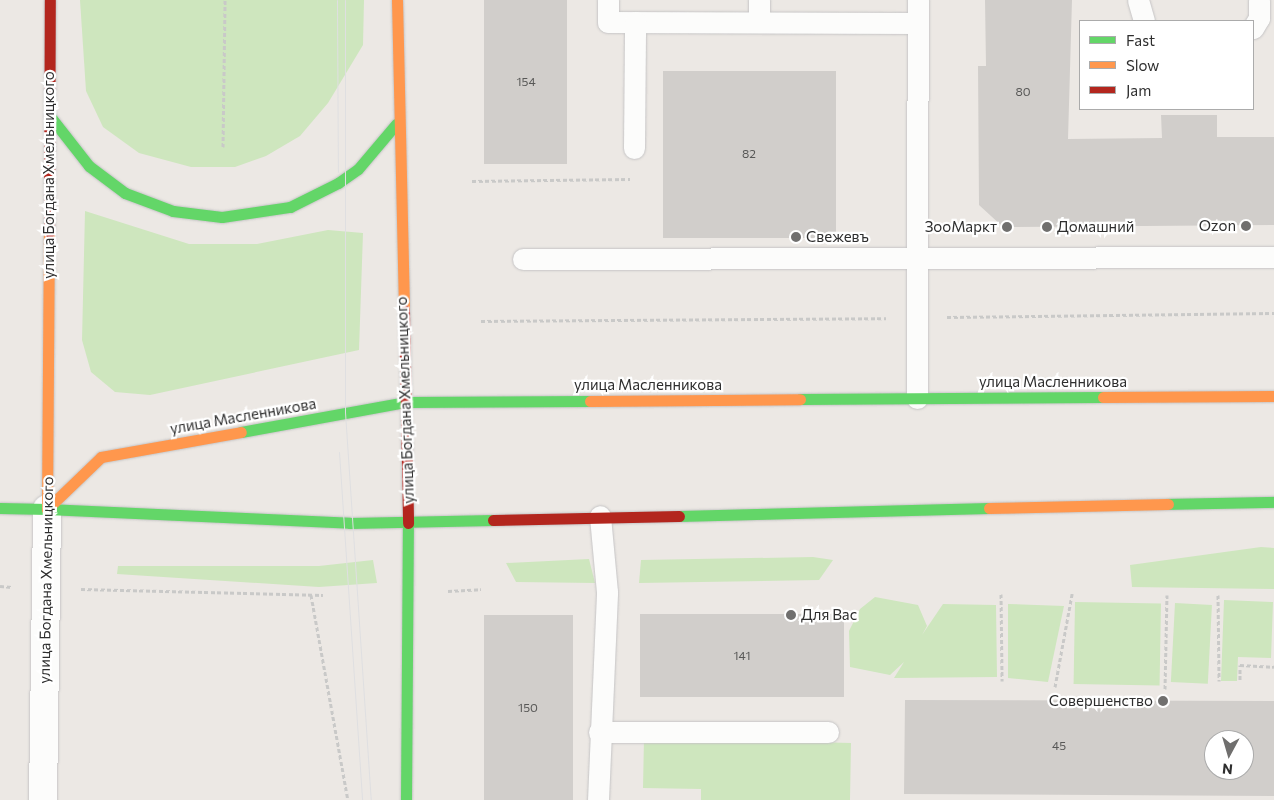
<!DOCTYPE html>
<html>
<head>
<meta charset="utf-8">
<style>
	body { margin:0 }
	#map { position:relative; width:1274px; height:800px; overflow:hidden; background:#ece8e4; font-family:Commissioner,sans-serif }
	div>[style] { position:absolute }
	.green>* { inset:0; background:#cee6be; transform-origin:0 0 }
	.building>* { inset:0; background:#d1cecb; transform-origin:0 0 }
	.path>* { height:3px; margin-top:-1.5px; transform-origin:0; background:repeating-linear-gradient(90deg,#c9c9c8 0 4px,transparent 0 6.5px) }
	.roads { filter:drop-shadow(0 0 1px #c5c4c5) drop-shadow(0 0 1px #c5c4c5) }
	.lane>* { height:21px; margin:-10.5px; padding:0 10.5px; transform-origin:10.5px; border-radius:10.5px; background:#fcfcfb }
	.street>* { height:28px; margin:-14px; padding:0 14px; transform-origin:14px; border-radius:14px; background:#fcfcfb }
	.fast>* { height:11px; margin:-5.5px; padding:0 5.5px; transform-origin:5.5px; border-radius:5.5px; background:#63d668 }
	.slow>* { height:11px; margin:-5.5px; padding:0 5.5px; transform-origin:5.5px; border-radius:5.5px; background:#ff974d }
	.jam>* { height:11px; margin:-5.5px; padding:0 5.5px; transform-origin:5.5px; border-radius:5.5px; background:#b3261e }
	.tram>* { height:1px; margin:-0.5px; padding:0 0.5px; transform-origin:0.5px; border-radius:0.5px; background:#dfdfe1 }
	.dots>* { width:14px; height:14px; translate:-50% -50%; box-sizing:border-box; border:2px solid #fff; border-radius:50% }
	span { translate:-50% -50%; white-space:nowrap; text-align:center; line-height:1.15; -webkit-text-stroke:4.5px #fff; paint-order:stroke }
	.number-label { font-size:12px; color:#585857 }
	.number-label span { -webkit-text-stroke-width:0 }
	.street-label { font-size:15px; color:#2e2e2e }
	.poi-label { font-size:15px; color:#2e2e2e }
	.right { translate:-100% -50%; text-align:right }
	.left { translate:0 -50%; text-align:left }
	.legend { position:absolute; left:1079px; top:20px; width:175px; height:90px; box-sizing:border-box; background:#fff; border:1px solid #ababab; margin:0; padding:6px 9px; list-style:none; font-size:15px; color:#2e2e2e }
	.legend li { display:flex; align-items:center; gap:10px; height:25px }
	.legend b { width:25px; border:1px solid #ababab }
	.north { position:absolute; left:1204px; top:730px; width:50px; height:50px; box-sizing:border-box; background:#fff; border:1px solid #ababab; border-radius:50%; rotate:186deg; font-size:14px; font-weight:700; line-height:20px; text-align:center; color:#2e2e2e }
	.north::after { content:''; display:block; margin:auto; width:18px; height:22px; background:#706f6e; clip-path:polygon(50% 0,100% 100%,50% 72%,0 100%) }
</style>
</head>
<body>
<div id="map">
	<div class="green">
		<div style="clip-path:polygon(80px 0,364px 0,363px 45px,328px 103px,300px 136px,266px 156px,235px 167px,191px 167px,139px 153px,103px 127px,86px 91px)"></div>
		<div style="clip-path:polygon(85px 211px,189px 244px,257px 244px,328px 230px,363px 233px,359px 350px,150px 395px,115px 392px,91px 372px,82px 340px)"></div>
		<div style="clip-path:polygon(1261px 547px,1274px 548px,1274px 589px,1132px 587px,1130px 565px)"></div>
		<div style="clip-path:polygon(813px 557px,833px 560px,819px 580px,639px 583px,641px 560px)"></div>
		<div style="clip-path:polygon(589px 559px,595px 583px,516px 582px,506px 563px)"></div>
		<div style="clip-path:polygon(373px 560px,377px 583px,319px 587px,117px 574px,118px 566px,319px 566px)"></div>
		<div style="clip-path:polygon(875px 597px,918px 605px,927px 626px,922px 635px,943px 604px,996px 605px,997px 677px,894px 678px,904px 662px,890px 675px,850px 667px,849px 631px,860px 609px)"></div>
		<div style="clip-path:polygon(1224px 600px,1273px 602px,1271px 658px,1238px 657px,1237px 681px,1221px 681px)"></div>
		<div style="left:1075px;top:602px;width:86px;height:82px;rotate:1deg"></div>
		<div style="left:1175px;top:603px;width:37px;height:79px;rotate:3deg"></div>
		<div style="clip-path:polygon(1008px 604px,1064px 606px,1048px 682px,1008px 678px)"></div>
		<div style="clip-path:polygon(644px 738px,851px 743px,850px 800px,701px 800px,701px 789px,643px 788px)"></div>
	</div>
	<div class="building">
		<div style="left:484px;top:0;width:83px;height:164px"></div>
		<div style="clip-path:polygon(985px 0,1072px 0,1068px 139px,1162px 138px,1161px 115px,1217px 115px,1217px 137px,1274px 137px,1274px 225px,1003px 227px,979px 205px,978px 66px,986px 66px)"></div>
		<div style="left:663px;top:71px;width:173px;height:167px"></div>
		<div style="left:640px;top:614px;width:204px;height:83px"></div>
		<div style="left:484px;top:615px;width:89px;height:185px"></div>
		<div style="clip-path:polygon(evenodd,905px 700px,1274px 701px,1274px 796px,904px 794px,905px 700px,1214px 740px,1244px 740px,1244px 770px,1214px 770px,1214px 740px)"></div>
	</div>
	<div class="path">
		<div style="left:223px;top:147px;width:147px;rotate:-89.2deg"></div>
		<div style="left:472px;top:181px;width:158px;rotate:-0.7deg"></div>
		<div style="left:947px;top:317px;width:327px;rotate:-0.7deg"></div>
		<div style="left:481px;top:321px;width:405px;rotate:-0.4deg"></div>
		<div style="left:0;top:586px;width:12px;rotate:5deg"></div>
		<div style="left:81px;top:589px;width:242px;rotate:1.4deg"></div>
		<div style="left:448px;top:591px;width:33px;rotate:-3deg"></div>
		<div style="left:1001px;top:594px;width:87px;rotate:89.3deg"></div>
		<div style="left:311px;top:595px;width:208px;rotate:79.8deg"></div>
		<div style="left:1218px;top:595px;width:86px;rotate:89.3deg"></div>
		<div style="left:1240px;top:680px;width:15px;rotate:-90deg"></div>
		<div style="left:1240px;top:665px;width:34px;rotate:3deg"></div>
		<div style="left:1055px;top:687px;width:95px;rotate:-79.6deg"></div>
		<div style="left:1165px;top:689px;width:94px;rotate:-88.8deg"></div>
	</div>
	<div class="roads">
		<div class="lane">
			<div style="left:608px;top:0;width:22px;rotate:90deg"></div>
			<div style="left:608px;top:22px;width:309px;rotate:0.2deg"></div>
			<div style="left:1138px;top:0;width:22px;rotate:74deg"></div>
			<div style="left:759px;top:22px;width:22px;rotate:-90deg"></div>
			<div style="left:1253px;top:28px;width:12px;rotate:-59deg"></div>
			<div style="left:1259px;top:18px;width:18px;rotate:-90deg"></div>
			<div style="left:634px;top:148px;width:126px;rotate:-89.5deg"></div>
			<div style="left:523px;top:259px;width:751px;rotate:-0.15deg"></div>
			<div style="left:917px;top:398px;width:398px;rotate:-89.9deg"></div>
			<div style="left:599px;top:732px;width:229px"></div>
			<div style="left:598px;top:800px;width:208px;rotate:-87.5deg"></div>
			<div style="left:607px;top:592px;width:76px;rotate:-95.3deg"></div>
		</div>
		<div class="street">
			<div style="left:43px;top:800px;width:291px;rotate:-89.2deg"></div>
		</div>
		<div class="fast">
			<div style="left:49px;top:115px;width:65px;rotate:51.9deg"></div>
			<div style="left:89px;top:166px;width:45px;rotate:36.9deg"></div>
			<div style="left:125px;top:193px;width:51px;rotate:20.6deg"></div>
			<div style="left:173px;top:211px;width:49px;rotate:7deg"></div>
			<div style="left:222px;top:217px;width:69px;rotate:-8.4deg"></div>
			<div style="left:290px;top:207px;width:54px;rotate:-26.6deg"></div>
			<div style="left:338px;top:183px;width:24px;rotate:-35deg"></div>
			<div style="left:358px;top:169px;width:59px;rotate:-49.8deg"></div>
			<div style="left:800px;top:399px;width:303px;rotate:-0.4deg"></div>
			<div style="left:241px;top:432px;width:168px;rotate:-10.3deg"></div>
			<div style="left:406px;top:402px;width:184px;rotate:-0.3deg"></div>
			<div style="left:1168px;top:504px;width:106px;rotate:-1.1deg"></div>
			<div style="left:0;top:508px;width:47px;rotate:1.2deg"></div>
			<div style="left:47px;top:509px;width:303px;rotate:2.6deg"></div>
			<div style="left:350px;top:523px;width:143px;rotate:-1.2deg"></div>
			<div style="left:679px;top:516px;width:310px;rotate:-1.5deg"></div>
			<div style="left:406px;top:800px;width:277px;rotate:-89.6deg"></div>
		</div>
		<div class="slow">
			<div style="left:397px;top:0;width:310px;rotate:88.7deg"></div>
			<div style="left:1103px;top:397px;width:171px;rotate:-0.3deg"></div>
			<div style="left:590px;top:401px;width:210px;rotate:-0.5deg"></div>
			<div style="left:989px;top:508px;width:179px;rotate:-1.3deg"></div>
			<div style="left:47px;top:509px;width:75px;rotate:-43.9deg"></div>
			<div style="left:101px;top:457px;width:142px;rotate:-10.1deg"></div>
			<div style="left:47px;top:509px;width:277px;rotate:-89.6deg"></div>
		</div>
		<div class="jam">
			<div style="left:49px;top:232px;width:232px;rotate:-89.8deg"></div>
			<div style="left:404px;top:310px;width:213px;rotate:88.9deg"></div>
			<div style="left:493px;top:520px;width:186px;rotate:-1.2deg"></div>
		</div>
	</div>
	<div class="tram">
		<div style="left:337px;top:0;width:172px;rotate:89.7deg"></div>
		<div style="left:345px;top:0;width:412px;rotate:90deg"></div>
		<div style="left:345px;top:412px;width:389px;rotate:86.2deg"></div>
		<div style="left:339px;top:452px;width:349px;rotate:86.2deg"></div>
	</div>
	<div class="dots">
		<div style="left:1246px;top:226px;background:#706f6e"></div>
		<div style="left:1007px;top:227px;background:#706f6e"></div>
		<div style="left:1047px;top:227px;background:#706f6e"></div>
		<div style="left:796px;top:237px;background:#706f6e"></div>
		<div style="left:791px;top:615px;background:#706f6e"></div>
		<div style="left:1163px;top:701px;background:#706f6e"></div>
	</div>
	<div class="number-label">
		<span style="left:526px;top:82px">154</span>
		<span style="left:1023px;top:92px">80</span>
		<span style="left:749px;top:154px">82</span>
		<span style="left:742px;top:656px">141</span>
		<span style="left:528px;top:708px">150</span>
		<span style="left:1059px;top:746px">45</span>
	</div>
	<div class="street-label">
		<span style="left:49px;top:175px;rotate:-90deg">улица Богдана Хмельницкого</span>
		<span style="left:1053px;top:382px">улица Масленникова</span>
		<span style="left:648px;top:385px">улица Масленникова</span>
		<span style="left:405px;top:400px;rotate:-92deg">улица Богдана Хмельницкого</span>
		<span style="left:243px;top:416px;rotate:-10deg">улица Масленникова</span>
		<span style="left:46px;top:580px;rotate:-89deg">улица Богдана Хмельницкого</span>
	</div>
	<div class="poi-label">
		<span class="right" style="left:1236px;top:226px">Ozon</span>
		<span class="right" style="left:997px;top:227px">ЗооМаркт</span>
		<span class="left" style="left:1057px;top:227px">Домашний</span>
		<span class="left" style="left:806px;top:237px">Свежевъ</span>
		<span class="left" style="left:801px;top:615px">Для Вас</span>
		<span class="right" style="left:1153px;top:701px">Совершенство</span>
	</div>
	<ul class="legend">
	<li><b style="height:6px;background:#63d668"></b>Fast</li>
	<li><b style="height:6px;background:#ff974d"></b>Slow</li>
	<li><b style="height:6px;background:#b3261e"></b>Jam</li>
	</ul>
	<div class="north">N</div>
</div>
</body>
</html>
